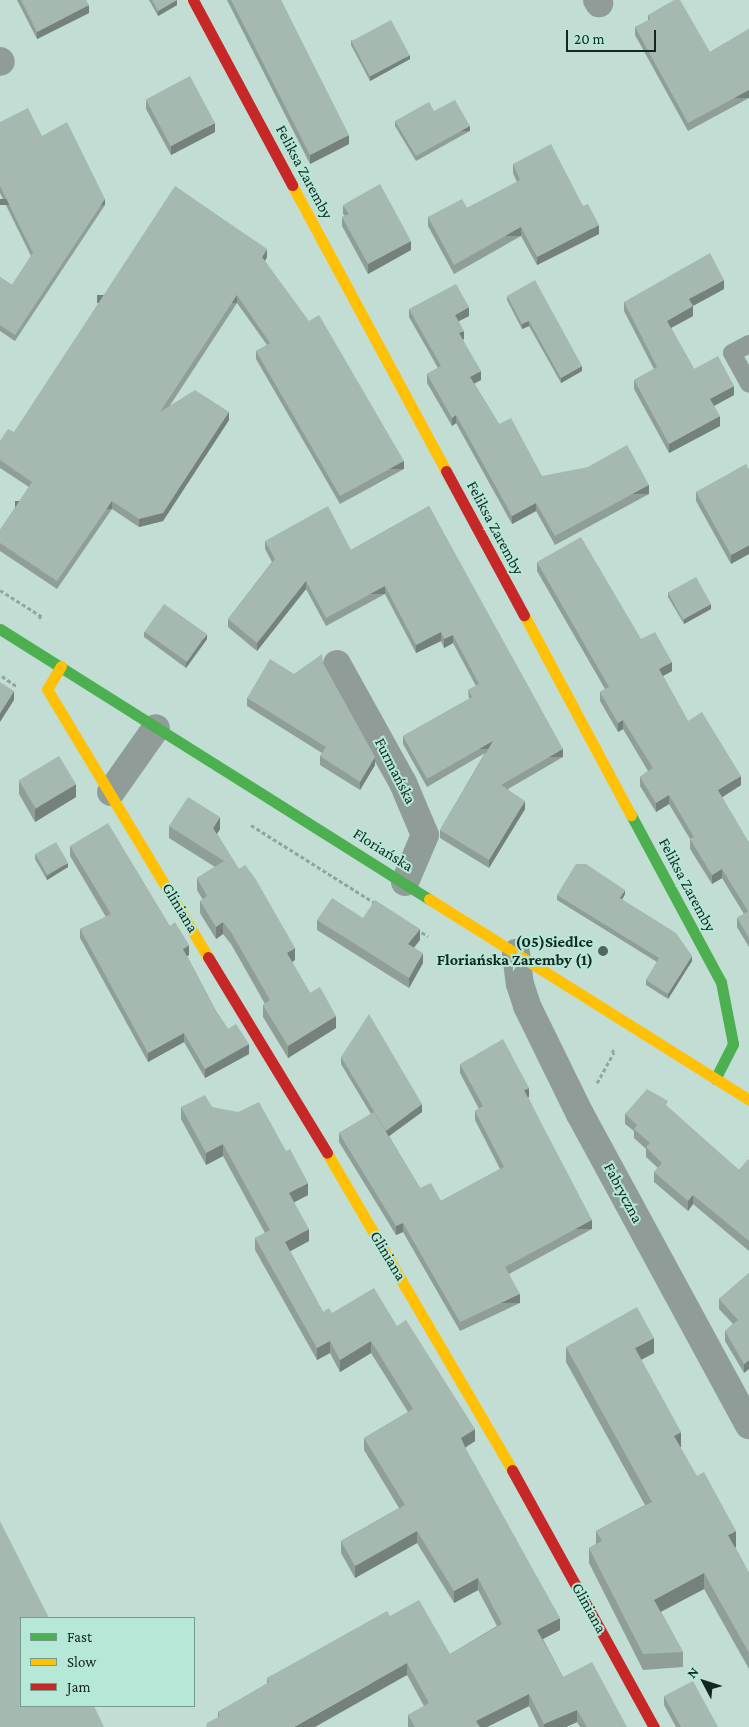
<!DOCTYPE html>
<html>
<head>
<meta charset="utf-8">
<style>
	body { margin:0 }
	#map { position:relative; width:749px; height:1727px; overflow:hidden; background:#c1ddd4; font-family:"Crimson Pro",serif }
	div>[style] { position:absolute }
	.path>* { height:3px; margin-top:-1.5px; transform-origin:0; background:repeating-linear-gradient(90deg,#94a39e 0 4px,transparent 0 6.5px) }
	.lane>* { height:18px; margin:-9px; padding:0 9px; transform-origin:9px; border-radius:9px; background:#8f9c98 }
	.street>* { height:28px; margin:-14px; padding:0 14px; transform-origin:14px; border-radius:14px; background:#8f9c98 }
	.fast>* { height:11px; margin:-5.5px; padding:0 5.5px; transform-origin:5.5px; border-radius:5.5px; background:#4caf50 }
	.slow>* { height:11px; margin:-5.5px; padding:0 5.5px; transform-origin:5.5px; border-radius:5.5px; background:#ffc107 }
	.jam>* { height:11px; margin:-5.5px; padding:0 5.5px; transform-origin:5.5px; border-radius:5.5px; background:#c62828 }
	.wall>* { inset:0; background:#8f9f97 }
	.shaded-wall>* { inset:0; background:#74827b; transform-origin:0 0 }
	.building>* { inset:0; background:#a6b9b0; transform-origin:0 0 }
	.dots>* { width:14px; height:14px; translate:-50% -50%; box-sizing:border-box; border:2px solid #b6e8d7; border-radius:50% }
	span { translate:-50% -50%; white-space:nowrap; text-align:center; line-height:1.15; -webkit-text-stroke:4px #b6e8d7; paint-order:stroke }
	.street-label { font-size:16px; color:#132620 }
	.poi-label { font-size:16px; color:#132620; font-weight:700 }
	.right { translate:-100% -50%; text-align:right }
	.legend { position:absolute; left:20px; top:1617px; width:175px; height:90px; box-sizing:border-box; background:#b6e8d7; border:1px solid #759a8e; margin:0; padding:6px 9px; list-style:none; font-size:15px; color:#132620 }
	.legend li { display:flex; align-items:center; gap:10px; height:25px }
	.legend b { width:25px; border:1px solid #759a8e }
	.north { position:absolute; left:679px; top:1657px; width:50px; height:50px; -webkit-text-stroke:4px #b6e8d7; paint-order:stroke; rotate:310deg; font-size:14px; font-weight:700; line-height:20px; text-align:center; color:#132620 }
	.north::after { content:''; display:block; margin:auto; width:18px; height:22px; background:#132620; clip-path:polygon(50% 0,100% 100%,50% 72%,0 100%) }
	.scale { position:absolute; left:566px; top:30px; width:90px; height:22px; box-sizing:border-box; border:2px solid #132620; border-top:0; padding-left:6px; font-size:15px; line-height:18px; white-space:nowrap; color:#132620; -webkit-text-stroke:4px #b6e8d7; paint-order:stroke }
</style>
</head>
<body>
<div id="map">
	<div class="path">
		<div style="left:0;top:590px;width:49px;rotate:32.4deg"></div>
		<div style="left:41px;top:616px;width:3px;rotate:135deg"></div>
		<div style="left:2px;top:676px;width:19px;rotate:35deg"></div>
		<div style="left:251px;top:825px;width:146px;rotate:32.2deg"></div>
		<div style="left:416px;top:929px;width:14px;rotate:30deg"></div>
		<div style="left:597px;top:1083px;width:35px;rotate:-61deg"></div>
		<div style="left:614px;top:1052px;width:3px;rotate:-135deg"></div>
	</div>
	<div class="lane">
		<div style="left:749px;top:344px;width:19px;rotate:152deg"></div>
		<div style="left:732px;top:353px;width:35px;rotate:61deg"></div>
	</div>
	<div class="street">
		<div style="left:597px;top:0;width:4px;rotate:56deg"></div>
		<div style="left:0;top:61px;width:1px;rotate:45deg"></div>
		<div style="left:337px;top:664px;width:136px;rotate:61deg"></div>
		<div style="left:403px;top:783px;width:56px;rotate:67.1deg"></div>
		<div style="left:425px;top:835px;width:51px;rotate:113.1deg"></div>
		<div style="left:111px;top:792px;width:78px;rotate:-54.9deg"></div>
		<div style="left:516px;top:953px;width:31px;rotate:83deg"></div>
		<div style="left:520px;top:984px;width:23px;rotate:72deg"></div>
		<div style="left:527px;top:1006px;width:120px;rotate:63.9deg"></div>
		<div style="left:580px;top:1114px;width:354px;rotate:61.5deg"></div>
	</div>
	<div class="fast">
		<div style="left:0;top:629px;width:507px;rotate:32.19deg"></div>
		<div style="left:631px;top:815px;width:190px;rotate:61.7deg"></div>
		<div style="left:721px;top:982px;width:63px;rotate:79deg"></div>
		<div style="left:733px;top:1044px;width:39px;rotate:117deg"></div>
	</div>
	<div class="slow">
		<div style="left:292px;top:185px;width:325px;rotate:61.7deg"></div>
		<div style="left:524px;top:615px;width:227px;rotate:61.9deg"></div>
		<div style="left:61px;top:666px;width:27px;rotate:121deg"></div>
		<div style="left:47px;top:689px;width:313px;rotate:59deg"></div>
		<div style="left:429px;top:899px;width:378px;rotate:32.1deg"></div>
		<div style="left:327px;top:1153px;width:367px;rotate:59.7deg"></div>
	</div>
	<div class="jam">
		<div style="left:193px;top:0;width:210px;rotate:61.8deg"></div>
		<div style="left:446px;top:471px;width:164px;rotate:61.6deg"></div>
		<div style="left:208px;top:957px;width:229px;rotate:58.7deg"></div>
		<div style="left:512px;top:1470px;width:294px;rotate:61.1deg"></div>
	</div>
	<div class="wall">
		<div style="clip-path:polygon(17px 0,86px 0,89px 13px,37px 39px)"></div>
		<div style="clip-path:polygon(149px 0,177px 0,177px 5px,158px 16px)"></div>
		<div style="clip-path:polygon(227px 0,281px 0,349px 144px,310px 164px)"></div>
		<div style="clip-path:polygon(648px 15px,710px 52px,749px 29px,749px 98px,688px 131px,635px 35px,635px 27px,648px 21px)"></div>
		<div style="clip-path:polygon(351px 40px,410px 59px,370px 81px,351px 45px)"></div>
		<div style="clip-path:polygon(146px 100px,215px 132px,171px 155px,146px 109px)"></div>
		<div style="clip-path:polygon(434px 111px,470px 131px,416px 161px,395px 126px,395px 121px)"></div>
		<div style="clip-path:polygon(0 122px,42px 136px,105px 205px,15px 341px,0 331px,0 277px,12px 285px,31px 256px,0 193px)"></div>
		<div style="clip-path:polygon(513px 164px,599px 234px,537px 265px,521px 236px,454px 274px,428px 226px,428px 217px,467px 208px,517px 182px,513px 173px)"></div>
		<div style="clip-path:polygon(343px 205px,411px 250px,368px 274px,342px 226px,342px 217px,345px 216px,343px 214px)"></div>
		<div style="clip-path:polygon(267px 257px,265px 261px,404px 469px,340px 504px,256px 359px,256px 351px,267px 345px,237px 303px,169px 407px,229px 420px,163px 521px,139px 527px,112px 509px,57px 589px,0 551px,0 530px,29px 487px,0 468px,0 441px,14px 432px)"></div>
		<div style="clip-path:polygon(724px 289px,693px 306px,693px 316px,671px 328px,694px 369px,734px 395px,714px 406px,720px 426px,669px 453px,634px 389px,634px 380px,654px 369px,624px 311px,624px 302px)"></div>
		<div style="clip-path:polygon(507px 296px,582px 371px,561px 383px,529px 326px,522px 329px,507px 300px)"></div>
		<div style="clip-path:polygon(409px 309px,469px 316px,459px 321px,464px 339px,463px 340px,481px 380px,474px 383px,499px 424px,542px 476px,649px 494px,555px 545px,536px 511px,512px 524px,456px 423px,452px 426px,427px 383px,427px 374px,438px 368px,409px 317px)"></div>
		<div style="clip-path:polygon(749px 469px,731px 564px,696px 501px,696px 492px)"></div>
		<div style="clip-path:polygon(429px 506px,563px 757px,508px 789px,525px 809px,489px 868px,440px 838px,440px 830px,485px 753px,427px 787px,403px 744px,403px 736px,469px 699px,468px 690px,476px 686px,453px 643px,444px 648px,441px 641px,416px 653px,385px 594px,326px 626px,306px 589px,257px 651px,228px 627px,228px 619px,272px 562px,265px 549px,265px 541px,351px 550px)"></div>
		<div style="clip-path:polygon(537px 562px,641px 639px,672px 671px,663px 676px,688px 721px,741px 785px,722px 797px,749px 843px,749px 947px,737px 927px,737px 918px,744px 914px,722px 878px,712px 884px,690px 849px,690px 839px,669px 804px,656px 812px,640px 786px,640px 777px,648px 771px,623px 729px,618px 732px,600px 701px,600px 692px,605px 689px,537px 571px)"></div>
		<div style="clip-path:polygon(668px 592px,711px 609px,684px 624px,668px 597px)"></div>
		<div style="clip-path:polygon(144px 632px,207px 639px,186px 668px,144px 637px)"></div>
		<div style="clip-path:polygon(323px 663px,375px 765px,360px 790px,320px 765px,320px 756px,322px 753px,247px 706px,247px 698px,294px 674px)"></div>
		<div style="clip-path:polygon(19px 781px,76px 797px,35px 822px,19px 794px)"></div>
		<div style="clip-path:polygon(169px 826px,220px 829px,217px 834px,295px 960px,292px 962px,310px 993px,336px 1028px,288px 1058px,263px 1017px,263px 1005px,265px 1004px,231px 944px,223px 934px,216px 939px,200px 913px,200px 901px,203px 900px,197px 890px,197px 878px,215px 867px,169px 838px)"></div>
		<div style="clip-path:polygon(70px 846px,170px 926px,189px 955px,187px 956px,216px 1011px,228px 1029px,249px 1054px,205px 1078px,184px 1042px,148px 1062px,80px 938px,80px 929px,106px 917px,70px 856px)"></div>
		<div style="clip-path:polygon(35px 854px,68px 867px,47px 880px,35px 859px)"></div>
		<div style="clip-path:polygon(625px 894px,622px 900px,692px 961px,668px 999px,646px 985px,646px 980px,657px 962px,557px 900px,557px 895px)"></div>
		<div style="clip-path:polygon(363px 918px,420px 940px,414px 947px,423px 963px,409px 988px,317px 930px,317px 920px)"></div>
		<div style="clip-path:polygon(341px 1057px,422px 1112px,389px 1136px,420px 1188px,441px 1201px,500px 1169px,475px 1120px,475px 1111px,479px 1109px,460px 1073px,460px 1064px,529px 1097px,528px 1097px,592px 1229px,509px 1274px,520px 1303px,460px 1331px,403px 1232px,396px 1235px,339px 1142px,339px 1133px,371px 1114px,341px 1064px)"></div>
		<div style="clip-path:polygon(181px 1107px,212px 1107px,308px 1195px,294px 1202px,309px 1241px,290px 1251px,323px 1312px,397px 1326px,475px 1441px,465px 1448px,560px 1630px,543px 1639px,563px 1677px,627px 1727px,580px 1727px,577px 1722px,566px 1727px,539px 1727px,529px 1706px,487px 1727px,408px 1727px,408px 1715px,424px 1706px,407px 1675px,218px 1717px,218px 1712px,267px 1684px,267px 1678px,390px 1616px,450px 1654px,497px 1626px,478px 1590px,454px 1603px,417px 1543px,355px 1578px,341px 1553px,341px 1541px,399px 1508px,364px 1450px,364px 1438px,408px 1412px,371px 1353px,340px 1372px,330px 1353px,317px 1360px,255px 1250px,255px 1238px,265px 1233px,223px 1156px,206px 1165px,181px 1119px)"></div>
		<div style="clip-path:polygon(668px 1108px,739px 1170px,749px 1160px,749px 1251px,693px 1204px,688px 1211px,654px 1182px,654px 1172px,658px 1168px,646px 1157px,646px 1149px,634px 1138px,634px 1131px,625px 1124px,625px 1114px)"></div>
		<div style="clip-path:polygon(749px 1273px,744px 1373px,725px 1341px,725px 1331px,733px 1324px,719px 1309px,719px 1299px)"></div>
		<div style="clip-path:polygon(566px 1347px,654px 1353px,641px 1360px,681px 1447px,680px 1447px,736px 1547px,735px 1547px,749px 1573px,749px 1669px,704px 1589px,661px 1612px,683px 1652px,683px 1667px,643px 1670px,589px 1563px,589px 1548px,596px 1544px,596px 1531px,645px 1505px,566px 1362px)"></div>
		<div style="clip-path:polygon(664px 1696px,718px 1727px,676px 1727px,664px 1705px)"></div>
	</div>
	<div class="shaded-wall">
		<div style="clip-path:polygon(177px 0,177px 5px,158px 16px,158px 11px)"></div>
		<div style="clip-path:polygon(89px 5px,89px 13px,37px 39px,37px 32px)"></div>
		<div style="clip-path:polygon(410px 55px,410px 59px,370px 81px,370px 76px)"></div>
		<div style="left:749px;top:90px;width:8px;height:69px;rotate:90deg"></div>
		<div style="clip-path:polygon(215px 123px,215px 132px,171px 155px,171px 146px)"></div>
		<div style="left:470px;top:126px;width:5px;height:62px;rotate:90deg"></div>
		<div style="clip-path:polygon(349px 135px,349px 144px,310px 164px,310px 155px)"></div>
		<div style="left:105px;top:199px;width:6px;height:163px;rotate:90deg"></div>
		<div style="clip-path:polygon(599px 225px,599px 234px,537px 265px,537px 257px)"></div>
		<div style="left:521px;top:227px;width:9px;height:77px;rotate:90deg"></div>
		<div style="clip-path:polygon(411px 241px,411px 250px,368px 274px,368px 264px)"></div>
		<div style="clip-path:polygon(267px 249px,267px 257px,262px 265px,262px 257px)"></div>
		<div style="clip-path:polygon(724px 280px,724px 289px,689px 308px,689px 299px)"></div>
		<div style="left:237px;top:295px;width:8px;height:140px;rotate:90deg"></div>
		<div style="clip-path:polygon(693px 306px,693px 316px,667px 330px,667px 321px)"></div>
		<div style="clip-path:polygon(469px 307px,469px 316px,455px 323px,455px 315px)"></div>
		<div style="clip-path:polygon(529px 321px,529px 326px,522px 329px,522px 324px)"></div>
		<div style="clip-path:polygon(464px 331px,464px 339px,459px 342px,459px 333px)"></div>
		<div style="clip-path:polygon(582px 366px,582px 371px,561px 383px,561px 378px)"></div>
		<div style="clip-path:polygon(481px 371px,481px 380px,470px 386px,470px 377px)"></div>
		<div style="clip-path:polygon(734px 386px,734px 395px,710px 408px,710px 399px)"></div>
		<div style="clip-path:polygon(229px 412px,229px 420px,163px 521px,139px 527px,139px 519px)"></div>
		<div style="clip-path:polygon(456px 415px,456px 423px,452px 426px,452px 418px)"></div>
		<div style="clip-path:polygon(720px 416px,720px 426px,669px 453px,669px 444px)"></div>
		<div style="left:404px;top:461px;width:8px;height:73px;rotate:90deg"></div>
		<div style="left:649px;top:485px;width:9px;height:107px;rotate:90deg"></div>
		<div style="left:112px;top:501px;width:8px;height:97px;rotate:90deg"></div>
		<div style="clip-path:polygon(536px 503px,536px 511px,512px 524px,512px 516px)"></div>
		<div style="clip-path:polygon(749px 545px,749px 554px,731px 564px,731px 555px)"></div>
		<div style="clip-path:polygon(306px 581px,306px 589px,257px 651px,257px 643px)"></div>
		<div style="left:385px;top:586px;width:8px;height:67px;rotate:90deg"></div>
		<div style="clip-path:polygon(711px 604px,711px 609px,684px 624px,684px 619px)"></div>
		<div style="clip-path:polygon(441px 632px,441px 641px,416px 653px,416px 645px)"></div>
		<div style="clip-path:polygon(207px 634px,207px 639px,186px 668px,186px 663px)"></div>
		<div style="clip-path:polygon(453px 635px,453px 643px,444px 648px,444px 639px)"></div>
		<div style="clip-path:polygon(672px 662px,672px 671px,659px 678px,659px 669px)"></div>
		<div style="clip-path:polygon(14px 691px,14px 700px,0 722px,0 713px)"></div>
		<div style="clip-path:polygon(623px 720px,623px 729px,618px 732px,618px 723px)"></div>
		<div style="left:493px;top:741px;width:8px;height:76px;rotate:90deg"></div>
		<div style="left:563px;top:749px;width:8px;height:72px;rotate:90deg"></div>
		<div style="clip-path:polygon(375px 757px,375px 765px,360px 790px,360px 782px)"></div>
		<div style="clip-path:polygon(741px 776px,741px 785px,718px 800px,718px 790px)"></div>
		<div style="clip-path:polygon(76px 784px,76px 797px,35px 822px,35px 809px)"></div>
		<div style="clip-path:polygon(669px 795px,669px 804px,656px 812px,656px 803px)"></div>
		<div style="clip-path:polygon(525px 801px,525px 809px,489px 868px,489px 860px)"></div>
		<div style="clip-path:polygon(220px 817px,220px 829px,213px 840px,213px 828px)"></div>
		<div style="clip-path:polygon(68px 863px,68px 867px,47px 880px,47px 876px)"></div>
		<div style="clip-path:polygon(722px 869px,722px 878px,712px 884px,712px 875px)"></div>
		<div style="clip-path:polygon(625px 890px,625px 894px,620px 903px,620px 898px)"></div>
		<div style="clip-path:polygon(223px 922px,223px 934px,216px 939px,216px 927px)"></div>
		<div style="clip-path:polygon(420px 929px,420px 940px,408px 955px,408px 944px)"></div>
		<div style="clip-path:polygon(189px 945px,189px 955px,183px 958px,183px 949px)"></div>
		<div style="clip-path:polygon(295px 948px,295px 960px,287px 965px,287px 953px)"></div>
		<div style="clip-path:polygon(423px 953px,423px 963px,409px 988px,409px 978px)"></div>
		<div style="clip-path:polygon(692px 956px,692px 961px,668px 999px,668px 994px)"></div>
		<div style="clip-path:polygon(336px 1016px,336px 1028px,288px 1058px,288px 1046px)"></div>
		<div style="clip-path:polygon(184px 1033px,184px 1042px,148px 1062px,148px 1053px)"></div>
		<div style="clip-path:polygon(249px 1044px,249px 1054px,205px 1078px,205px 1069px)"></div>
		<div style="clip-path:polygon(529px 1088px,529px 1097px,524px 1099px,524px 1090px)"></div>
		<div style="clip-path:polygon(422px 1104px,422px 1112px,385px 1139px,385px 1131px)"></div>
		<div style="clip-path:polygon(223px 1144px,223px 1156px,206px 1165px,206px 1153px)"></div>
		<div style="clip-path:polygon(308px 1183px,308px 1195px,289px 1205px,289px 1193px)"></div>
		<div style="clip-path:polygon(693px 1195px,693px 1204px,688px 1211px,688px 1201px)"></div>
		<div style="left:592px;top:1220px;width:9px;height:99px;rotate:90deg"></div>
		<div style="clip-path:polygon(403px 1223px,403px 1232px,396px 1235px,396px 1226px)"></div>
		<div style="clip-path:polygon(309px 1229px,309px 1241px,285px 1254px,285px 1242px)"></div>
		<div style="left:520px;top:1294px;width:9px;height:66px;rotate:90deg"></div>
		<div style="clip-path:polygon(654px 1338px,654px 1353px,635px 1363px,635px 1348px)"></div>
		<div style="clip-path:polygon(330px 1341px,330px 1353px,317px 1360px,317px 1348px)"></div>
		<div style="clip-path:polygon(371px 1341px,371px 1353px,340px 1372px,340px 1360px)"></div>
		<div style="clip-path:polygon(749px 1360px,749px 1369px,744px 1373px,744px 1364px)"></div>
		<div style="clip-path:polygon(475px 1429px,475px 1441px,461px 1450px,461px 1438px)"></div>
		<div style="clip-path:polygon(681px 1432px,681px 1447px,674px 1451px,674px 1436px)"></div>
		<div style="clip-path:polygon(417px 1531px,417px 1543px,355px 1578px,355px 1566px)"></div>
		<div style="clip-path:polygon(736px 1531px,736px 1547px,728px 1551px,728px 1535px)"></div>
		<div style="clip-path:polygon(704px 1573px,704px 1589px,654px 1615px,654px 1600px)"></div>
		<div style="clip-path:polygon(478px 1578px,478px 1590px,454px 1603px,454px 1591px)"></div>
		<div style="clip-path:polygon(560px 1618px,560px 1630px,537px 1642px,537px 1630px)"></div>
		<div style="clip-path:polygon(407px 1663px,407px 1675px,315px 1727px,294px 1727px)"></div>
		<div style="clip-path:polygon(529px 1694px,529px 1706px,487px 1727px,476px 1727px,476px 1721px)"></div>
		<div style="clip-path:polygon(577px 1710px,577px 1722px,566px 1727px,544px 1727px,544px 1724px)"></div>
	</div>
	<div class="building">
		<div style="clip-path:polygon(21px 0,86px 0,89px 5px,37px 32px)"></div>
		<div style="clip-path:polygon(152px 0,177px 0,158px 11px)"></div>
		<div style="clip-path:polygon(231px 0,281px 0,349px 135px,310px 155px)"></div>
		<div style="clip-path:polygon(674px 0,680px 0,710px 52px,749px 29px,749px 90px,688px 123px,635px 27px,650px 19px,648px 15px)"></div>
		<div style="left:391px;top:20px;width:40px;height:45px;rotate:62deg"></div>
		<div style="left:190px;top:76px;width:53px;height:50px;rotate:62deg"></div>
		<div style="clip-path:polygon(455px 100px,470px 126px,416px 156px,395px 121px,429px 102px,434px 111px)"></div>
		<div style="clip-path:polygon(28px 108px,42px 136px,67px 122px,105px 199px,15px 335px,0 325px,0 277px,12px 285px,33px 253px,0 186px,0 122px)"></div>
		<div style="clip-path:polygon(551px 144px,583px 206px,588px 204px,599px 225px,537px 257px,521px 227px,454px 265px,428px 217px,462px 199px,467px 208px,520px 180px,513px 164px)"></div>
		<div style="clip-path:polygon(380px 184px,411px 241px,368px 264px,342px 217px,349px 214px,343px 205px)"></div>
		<div style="clip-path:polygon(175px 186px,267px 249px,262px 257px,309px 321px,319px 315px,404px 461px,340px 496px,256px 351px,270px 343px,237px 295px,160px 412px,195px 390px,229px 412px,163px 513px,139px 519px,112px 501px,57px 581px,0 543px,0 530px,32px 482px,0 460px,0 441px,8px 429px,14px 432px)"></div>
		<div style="clip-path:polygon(710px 253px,724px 280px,689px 299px,693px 306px,667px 321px,694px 369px,718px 356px,734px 386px,710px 399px,720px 416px,669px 444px,634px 380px,657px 367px,624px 302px)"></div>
		<div style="clip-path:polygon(535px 280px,582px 366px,561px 378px,529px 321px,522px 324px,507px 296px)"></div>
		<div style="clip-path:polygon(456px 284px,469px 307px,455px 315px,464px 331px,459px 333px,481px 371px,470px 377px,499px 424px,511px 418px,542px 476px,588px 467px,627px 445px,649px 485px,555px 536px,536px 503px,512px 516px,456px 415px,452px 418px,427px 374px,441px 366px,409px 309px)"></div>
		<div style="clip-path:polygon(746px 464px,749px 469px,749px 545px,731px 555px,696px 492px)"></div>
		<div style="clip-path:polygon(328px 506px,351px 550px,429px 506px,563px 749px,501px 785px,525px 801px,489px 860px,440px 830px,493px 741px,427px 779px,403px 736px,472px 697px,468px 690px,479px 684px,453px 635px,444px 639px,441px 632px,416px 645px,385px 586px,326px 618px,306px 581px,257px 643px,228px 619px,275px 559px,265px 541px)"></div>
		<div style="clip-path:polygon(581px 537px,641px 639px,655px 632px,672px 662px,659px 669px,688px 721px,702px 712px,741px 776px,718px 790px,749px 843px,749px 938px,737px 918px,748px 911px,722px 869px,712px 875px,690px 839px,694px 837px,669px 795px,656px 803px,640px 777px,653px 768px,623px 720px,618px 723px,600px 692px,609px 687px,537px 562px)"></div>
		<div style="left:696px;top:577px;width:31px;height:32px;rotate:61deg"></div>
		<div style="left:164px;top:604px;width:52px;height:34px;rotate:35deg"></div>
		<div style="clip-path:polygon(322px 654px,323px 663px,375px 757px,360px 782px,320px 756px,326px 747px,247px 698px,270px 659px,294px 674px)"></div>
		<div style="clip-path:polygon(0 682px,14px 691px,0 713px)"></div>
		<div style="left:59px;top:756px;width:33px;height:47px;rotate:59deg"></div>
		<div style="clip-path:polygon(188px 797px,220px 817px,213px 828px,239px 869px,245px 865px,255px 878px,295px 948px,287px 953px,310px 993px,320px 987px,336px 1016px,288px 1046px,263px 1005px,270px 1000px,231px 932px,223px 922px,216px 927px,200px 901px,207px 896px,197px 878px,224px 861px,169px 826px)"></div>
		<div style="clip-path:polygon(108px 823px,170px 926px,175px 922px,189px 945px,183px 949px,216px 1011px,228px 1029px,236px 1024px,249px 1044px,205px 1069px,184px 1033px,148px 1053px,80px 929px,111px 914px,70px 846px)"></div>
		<div style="left:56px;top:842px;width:24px;height:24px;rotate:60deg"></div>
		<div style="clip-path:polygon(576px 864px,586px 864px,625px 890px,620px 898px,676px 933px,692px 956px,668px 994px,646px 980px,659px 958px,557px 895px)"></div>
		<div style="clip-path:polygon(332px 898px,363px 918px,375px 900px,420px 929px,408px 944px,423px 953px,409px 978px,317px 920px)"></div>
		<div style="clip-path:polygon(369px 1014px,422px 1104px,386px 1131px,341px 1057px)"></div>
		<div style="clip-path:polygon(503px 1039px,529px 1088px,524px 1090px,592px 1220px,505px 1267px,520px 1294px,460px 1322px,403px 1223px,396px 1226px,339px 1133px,374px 1112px,420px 1188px,431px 1183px,441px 1201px,504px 1167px,475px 1111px,483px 1106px,460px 1064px)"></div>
		<div style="clip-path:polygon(647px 1089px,668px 1101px,666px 1105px,739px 1170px,748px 1159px,749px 1160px,749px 1241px,693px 1195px,688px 1201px,654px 1172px,662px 1163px,646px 1147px,650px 1143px,634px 1129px,637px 1125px,625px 1114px)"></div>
		<div style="clip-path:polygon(205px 1095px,212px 1107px,238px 1112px,259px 1102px,286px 1151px,290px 1149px,308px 1183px,289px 1193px,309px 1229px,285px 1242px,323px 1312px,329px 1308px,332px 1313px,374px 1288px,397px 1326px,406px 1320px,475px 1429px,461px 1438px,465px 1447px,560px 1618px,537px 1630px,563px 1677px,592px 1662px,627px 1727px,587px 1727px,577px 1710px,544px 1724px,529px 1694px,476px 1721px,480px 1727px,415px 1727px,408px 1715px,429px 1703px,407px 1663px,294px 1727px,206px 1727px,207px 1723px,220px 1716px,218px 1712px,269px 1682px,267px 1678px,387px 1611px,390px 1616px,419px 1600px,450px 1654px,502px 1624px,478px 1578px,454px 1591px,417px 1531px,355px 1566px,341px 1541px,405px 1505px,364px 1438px,413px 1409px,371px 1341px,340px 1360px,330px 1341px,317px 1348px,255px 1238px,270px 1230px,223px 1144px,206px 1153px,181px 1107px)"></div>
		<div style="clip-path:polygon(749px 1273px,749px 1360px,744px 1364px,725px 1331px,738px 1320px,719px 1299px)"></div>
		<div style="clip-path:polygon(637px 1307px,654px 1338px,635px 1348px,681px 1432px,674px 1436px,697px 1476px,704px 1472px,736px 1531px,728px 1535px,749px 1573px,749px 1653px,704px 1573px,654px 1600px,683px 1652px,643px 1654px,589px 1548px,602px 1541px,596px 1531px,652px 1502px,566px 1347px)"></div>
		<div style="clip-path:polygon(0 1521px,49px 1618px,21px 1618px,21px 1706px,94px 1706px,104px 1727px,0 1727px)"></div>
		<div style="clip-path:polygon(693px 1681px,718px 1727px,681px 1727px,664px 1696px)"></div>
	</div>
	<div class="dots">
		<div style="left:603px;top:951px;background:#50665f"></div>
	</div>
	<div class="street-label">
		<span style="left:304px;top:172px;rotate:62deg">Feliksa Zaremby</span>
		<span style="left:495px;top:528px;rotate:62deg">Feliksa Zaremby</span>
		<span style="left:395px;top:771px;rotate:63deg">Furmańska</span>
		<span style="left:383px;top:850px;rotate:32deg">Floriańska</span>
		<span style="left:687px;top:885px;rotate:62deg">Feliksa Zaremby</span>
		<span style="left:180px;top:908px;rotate:59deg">Gliniana</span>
		<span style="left:623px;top:1193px;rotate:62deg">Fabryczna</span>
		<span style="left:388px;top:1256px;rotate:59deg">Gliniana</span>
		<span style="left:589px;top:1608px;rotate:61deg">Gliniana</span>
	</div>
	<div class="poi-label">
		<span class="right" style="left:593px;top:951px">(05)Siedlce<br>Floriańska Zaremby (1)</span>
	</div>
	<ul class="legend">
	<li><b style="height:6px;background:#4caf50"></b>Fast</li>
	<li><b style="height:6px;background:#ffc107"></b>Slow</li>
	<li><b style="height:6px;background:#c62828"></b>Jam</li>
	</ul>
	<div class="north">N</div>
	<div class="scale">20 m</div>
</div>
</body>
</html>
